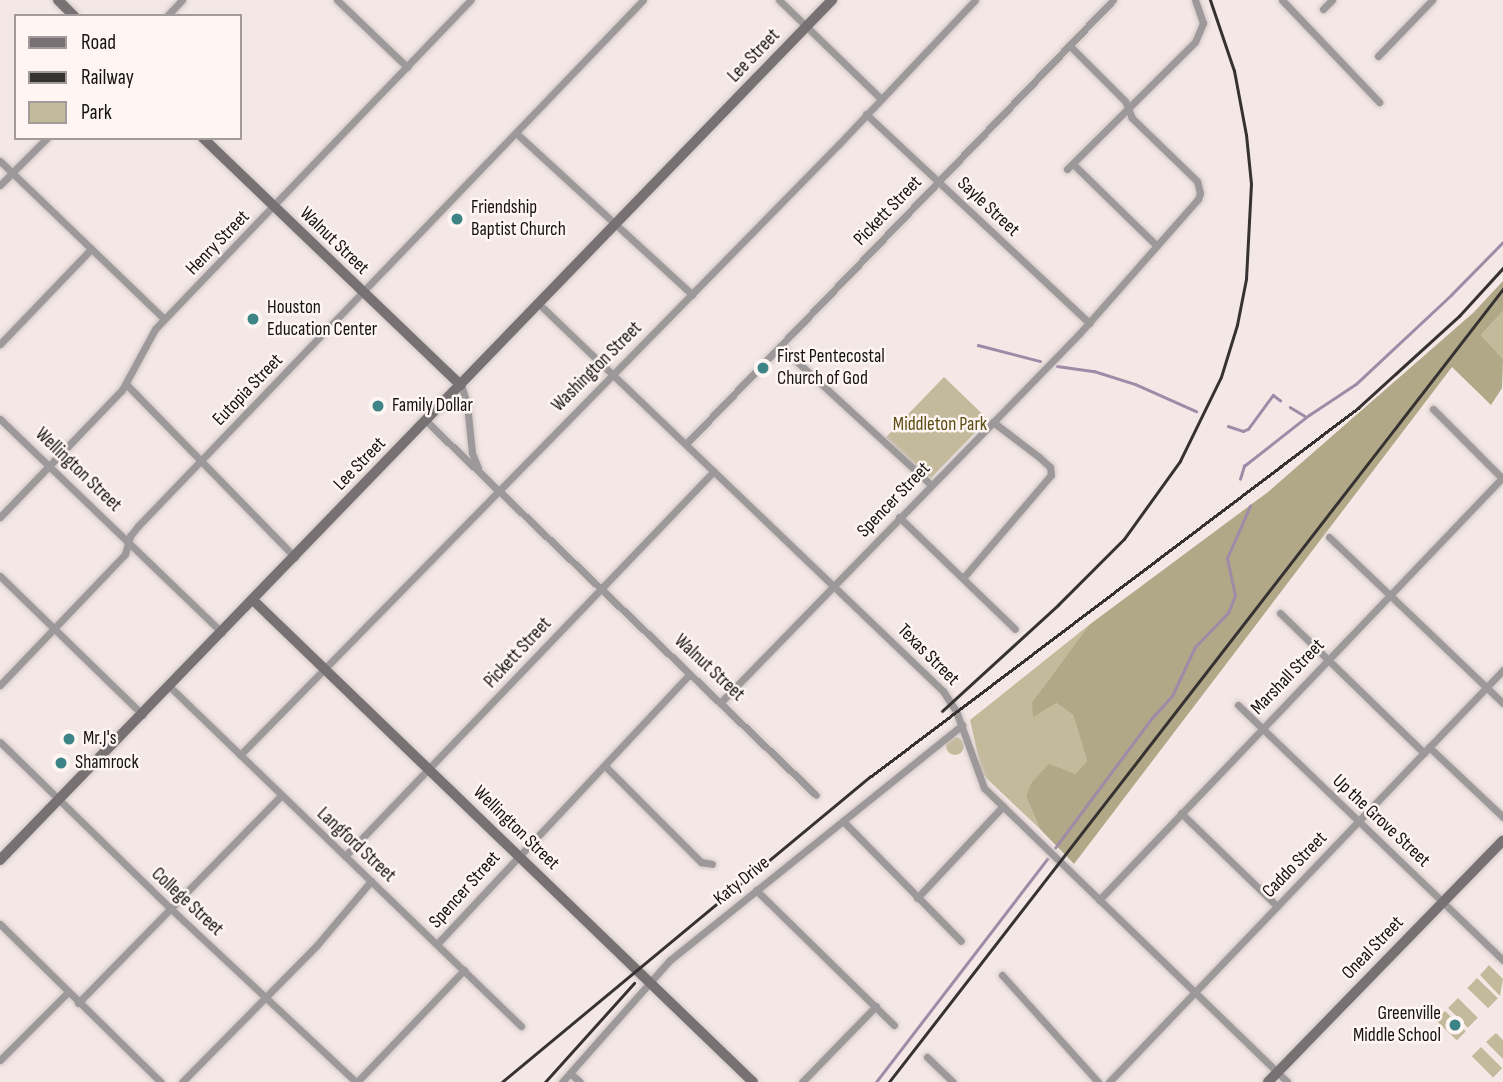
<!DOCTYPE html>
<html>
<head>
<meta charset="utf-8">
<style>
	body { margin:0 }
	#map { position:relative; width:1503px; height:1082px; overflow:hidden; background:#f3e8e6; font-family:"Sofia Sans Condensed",sans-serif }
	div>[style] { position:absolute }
	.green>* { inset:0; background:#c3ba9b; transform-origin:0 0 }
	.round { border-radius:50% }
	.forest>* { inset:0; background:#b1a887 }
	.stream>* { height:2.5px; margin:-1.25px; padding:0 1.25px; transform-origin:1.25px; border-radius:1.25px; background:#9f8ba7 }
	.roads { filter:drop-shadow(0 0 2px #d0c6c4) drop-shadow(0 0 2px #d0c6c4) }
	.street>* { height:7px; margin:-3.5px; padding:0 3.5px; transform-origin:3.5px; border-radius:3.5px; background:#9d989a }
	.secondary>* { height:10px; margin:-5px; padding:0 5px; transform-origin:5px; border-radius:5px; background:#787174 }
	.rail>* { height:2.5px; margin:-1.25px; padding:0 1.25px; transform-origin:1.25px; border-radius:1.25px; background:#373232 }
	.dots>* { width:19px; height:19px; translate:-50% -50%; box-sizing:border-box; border:4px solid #fff6f4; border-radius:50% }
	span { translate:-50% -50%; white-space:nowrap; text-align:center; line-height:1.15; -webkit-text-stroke:5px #fff6f4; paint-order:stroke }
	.street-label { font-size:19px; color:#161212 }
	.poi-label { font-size:19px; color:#161212 }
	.left { translate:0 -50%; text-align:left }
	.right { translate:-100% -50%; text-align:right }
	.park-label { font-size:19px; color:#5b4c12 }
	.legend { position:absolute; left:14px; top:14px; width:228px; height:126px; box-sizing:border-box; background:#fff6f4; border:2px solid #a29b9a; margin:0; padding:9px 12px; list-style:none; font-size:21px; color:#161212 }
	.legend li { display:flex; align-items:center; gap:14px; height:35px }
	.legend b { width:35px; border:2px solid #a29b9a }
</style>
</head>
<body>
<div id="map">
	<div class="green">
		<div style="clip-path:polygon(1503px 311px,1503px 359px,1481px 335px)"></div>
		<div style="left:944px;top:377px;width:61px;height:84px;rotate:44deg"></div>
		<div style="clip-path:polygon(1089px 625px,1032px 702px,1056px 703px,1073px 715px,1087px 761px,1075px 774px,1026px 797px,1040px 829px,982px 774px,970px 720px)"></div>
		<div class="round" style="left:946px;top:737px;width:18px;height:18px"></div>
		<div style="clip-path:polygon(1489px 965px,1503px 979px,1500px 996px,1480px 975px)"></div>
		<div style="left:1477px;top:978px;width:29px;height:14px;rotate:44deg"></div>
		<div style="left:1458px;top:998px;width:28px;height:14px;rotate:45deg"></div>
		<div style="left:1445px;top:1011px;width:29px;height:13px;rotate:44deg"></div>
		<div style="clip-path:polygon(1496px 1033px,1503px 1040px,1503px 1059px,1486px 1042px)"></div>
		<div style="left:1481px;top:1047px;width:30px;height:13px;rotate:45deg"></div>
	</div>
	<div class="forest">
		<div style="clip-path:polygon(1503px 281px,1503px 311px,1481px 335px,1503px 359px,1502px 388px,1491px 405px,1452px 367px,1074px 864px,1040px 829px,1026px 797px,1032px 782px,1049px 764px,1075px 774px,1087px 761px,1073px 715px,1056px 703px,1033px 717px,1032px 702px,1089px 625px,1268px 492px,1473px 313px)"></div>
	</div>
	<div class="stream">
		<div style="left:978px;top:345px;width:64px;rotate:14.5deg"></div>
		<div style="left:1057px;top:366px;width:37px;rotate:8deg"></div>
		<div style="left:1094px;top:371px;width:43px;rotate:17.6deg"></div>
		<div style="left:1135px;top:384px;width:67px;rotate:23.9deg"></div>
		<div style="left:1290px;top:407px;width:17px;rotate:31deg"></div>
		<div style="left:1228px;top:426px;width:16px;rotate:18deg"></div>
		<div style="left:1243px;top:431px;width:5px;rotate:-22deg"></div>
		<div style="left:1248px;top:429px;width:42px;rotate:-53.7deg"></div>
		<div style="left:1273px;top:395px;width:9px;rotate:36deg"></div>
		<div style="left:1240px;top:479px;width:14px;rotate:-73deg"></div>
		<div style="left:1244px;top:466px;width:83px;rotate:-38.1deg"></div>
		<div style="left:1309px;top:415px;width:56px;rotate:-33.4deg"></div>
		<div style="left:1356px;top:384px;width:130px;rotate:-43.1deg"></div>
		<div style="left:1451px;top:295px;width:74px;rotate:-45.5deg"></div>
		<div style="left:1055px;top:848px;width:162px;rotate:-53.3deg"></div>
		<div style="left:1152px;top:718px;width:30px;rotate:-48deg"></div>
		<div style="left:1172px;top:696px;width:54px;rotate:-64.9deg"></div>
		<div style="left:1195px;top:647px;width:47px;rotate:-45.9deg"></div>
		<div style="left:1228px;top:613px;width:18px;rotate:-68deg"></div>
		<div style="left:1235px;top:596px;width:39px;rotate:-102deg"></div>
		<div style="left:1227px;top:558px;width:57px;rotate:-66.1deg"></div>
		<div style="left:876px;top:1082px;width:281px;rotate:-52.5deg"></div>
	</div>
	<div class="roads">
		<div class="street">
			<div style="left:337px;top:0;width:97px;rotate:43.7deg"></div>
			<div style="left:779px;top:0;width:142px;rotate:44.1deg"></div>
			<div style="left:1282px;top:0;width:141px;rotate:46.4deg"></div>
			<div style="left:1323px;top:9px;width:13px;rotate:-45deg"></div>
			<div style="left:167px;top:16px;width:22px;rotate:-47deg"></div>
			<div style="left:1378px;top:56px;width:78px;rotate:-46deg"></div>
			<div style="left:866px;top:114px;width:306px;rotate:43.1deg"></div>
			<div style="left:516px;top:133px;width:239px;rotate:42.5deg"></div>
			<div style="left:0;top:161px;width:228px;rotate:43.9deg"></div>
			<div style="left:1073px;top:164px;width:117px;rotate:44.3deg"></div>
			<div style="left:1067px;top:169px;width:180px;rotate:-44.8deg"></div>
			<div style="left:1195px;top:42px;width:21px;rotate:-67deg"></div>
			<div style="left:1203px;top:23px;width:24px;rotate:-109deg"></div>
			<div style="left:0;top:185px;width:66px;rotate:-45deg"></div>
			<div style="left:540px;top:305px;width:558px;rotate:43.77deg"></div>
			<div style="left:943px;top:691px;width:24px;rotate:57deg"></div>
			<div style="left:956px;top:711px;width:82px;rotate:70deg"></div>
			<div style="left:984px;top:788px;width:422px;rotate:44.1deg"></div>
			<div style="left:0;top:344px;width:132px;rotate:-46.2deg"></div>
			<div style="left:780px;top:346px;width:205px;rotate:42.6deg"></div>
			<div style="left:126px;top:384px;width:242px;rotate:45.7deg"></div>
			<div style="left:461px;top:385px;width:20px;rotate:72deg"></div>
			<div style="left:467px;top:404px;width:49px;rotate:84.2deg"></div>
			<div style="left:472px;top:453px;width:16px;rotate:68deg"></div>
			<div style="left:1433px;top:409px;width:99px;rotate:45deg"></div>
			<div style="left:0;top:419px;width:308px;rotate:43.9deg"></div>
			<div style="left:426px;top:421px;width:540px;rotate:43.8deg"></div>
			<div style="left:686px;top:444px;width:616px;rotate:-46.12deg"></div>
			<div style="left:0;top:517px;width:176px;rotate:-46.2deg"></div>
			<div style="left:122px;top:390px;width:69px;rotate:-61.6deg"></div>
			<div style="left:155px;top:329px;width:456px;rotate:-46.2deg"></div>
			<div style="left:899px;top:517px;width:161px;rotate:44deg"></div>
			<div style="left:1329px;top:537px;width:240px;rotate:43.7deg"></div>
			<div style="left:0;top:576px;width:199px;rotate:44.2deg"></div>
			<div style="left:963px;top:578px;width:135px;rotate:-49.5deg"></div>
			<div style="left:1051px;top:475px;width:8px;rotate:-97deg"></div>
			<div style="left:1050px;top:467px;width:15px;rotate:-138deg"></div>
			<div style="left:1039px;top:457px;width:58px;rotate:-142.7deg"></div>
			<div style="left:1280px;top:613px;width:201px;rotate:44.2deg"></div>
			<div style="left:0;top:685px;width:181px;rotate:-46.3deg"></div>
			<div style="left:125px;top:554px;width:19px;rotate:-74deg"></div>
			<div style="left:130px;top:536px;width:13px;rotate:-51deg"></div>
			<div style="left:138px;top:526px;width:729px;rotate:-46.17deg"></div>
			<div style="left:170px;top:687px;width:488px;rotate:44deg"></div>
			<div style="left:720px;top:703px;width:515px;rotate:-45.79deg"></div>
			<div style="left:1079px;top:334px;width:180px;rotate:-48.6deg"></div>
			<div style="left:1198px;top:199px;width:6px;rotate:-72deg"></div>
			<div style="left:1200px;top:193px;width:12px;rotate:-104deg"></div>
			<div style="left:1197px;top:181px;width:91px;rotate:-135.9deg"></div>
			<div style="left:1132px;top:118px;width:18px;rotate:-112deg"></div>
			<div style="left:1125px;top:101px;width:79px;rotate:-135deg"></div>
			<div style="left:1238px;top:705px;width:368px;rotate:43.9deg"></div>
			<div style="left:0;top:742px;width:238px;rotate:44.3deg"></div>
			<div style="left:170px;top:908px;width:255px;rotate:43.1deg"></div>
			<div style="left:1429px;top:747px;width:102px;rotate:43.4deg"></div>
			<div style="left:240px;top:755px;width:854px;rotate:-45.57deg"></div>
			<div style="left:838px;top:145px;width:199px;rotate:-46.6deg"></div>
			<div style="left:605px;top:766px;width:136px;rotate:45deg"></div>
			<div style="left:701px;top:862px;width:11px;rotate:10deg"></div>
			<div style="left:1181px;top:813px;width:134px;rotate:44.1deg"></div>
			<div style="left:843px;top:821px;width:168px;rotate:45.5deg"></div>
			<div style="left:345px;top:856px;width:533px;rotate:-46.22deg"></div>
			<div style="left:756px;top:890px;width:193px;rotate:44.4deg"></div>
			<div style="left:917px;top:898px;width:126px;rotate:-46.9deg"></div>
			<div style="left:1099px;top:900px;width:584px;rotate:-46.32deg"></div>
			<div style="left:0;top:924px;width:226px;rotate:44.5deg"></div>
			<div style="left:437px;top:944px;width:369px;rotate:-46.9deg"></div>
			<div style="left:1002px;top:975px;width:144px;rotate:48.1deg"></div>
			<div style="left:78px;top:1003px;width:290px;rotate:-45.6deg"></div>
			<div style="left:927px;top:1057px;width:36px;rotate:44deg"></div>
			<div style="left:0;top:1060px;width:96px;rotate:-45deg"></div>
			<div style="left:570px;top:1073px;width:13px;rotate:42deg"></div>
			<div style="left:182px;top:1082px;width:192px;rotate:-45.4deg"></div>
			<div style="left:317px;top:945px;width:84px;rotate:-49.8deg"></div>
			<div style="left:357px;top:1082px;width:155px;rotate:-46.3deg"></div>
			<div style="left:562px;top:1082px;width:163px;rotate:-48.5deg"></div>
			<div style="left:670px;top:960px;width:375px;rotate:-38.8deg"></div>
			<div style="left:802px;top:1082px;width:106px;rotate:-45.8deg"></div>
			<div style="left:1109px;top:1082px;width:570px;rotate:-46.28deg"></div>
		</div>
		<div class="secondary">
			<div style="left:58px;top:0;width:23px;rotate:45deg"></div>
			<div style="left:203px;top:138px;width:357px;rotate:43.8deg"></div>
			<div style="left:254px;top:601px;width:693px;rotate:43.95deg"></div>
			<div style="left:0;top:860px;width:1197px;rotate:-45.95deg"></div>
			<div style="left:1268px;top:1082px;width:337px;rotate:-45.8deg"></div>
		</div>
	</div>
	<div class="rail">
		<div style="left:942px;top:711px;width:157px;rotate:-42.4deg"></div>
		<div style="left:1058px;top:605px;width:93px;rotate:-45deg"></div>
		<div style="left:1124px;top:539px;width:96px;rotate:-54.3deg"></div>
		<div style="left:1180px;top:461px;width:93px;rotate:-64deg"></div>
		<div style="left:1221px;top:377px;width:54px;rotate:-72.9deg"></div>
		<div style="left:1237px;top:325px;width:47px;rotate:-78.9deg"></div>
		<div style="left:1246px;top:279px;width:95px;rotate:-87deg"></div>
		<div style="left:1251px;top:184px;width:49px;rotate:-95.8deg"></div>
		<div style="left:1246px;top:135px;width:65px;rotate:-100.6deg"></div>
		<div style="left:1234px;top:71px;width:75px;rotate:-108.7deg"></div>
		<div style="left:502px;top:1082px;width:478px;rotate:-39.7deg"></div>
		<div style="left:870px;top:777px;width:612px;rotate:-37.09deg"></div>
		<div style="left:1358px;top:408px;width:137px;rotate:-42.3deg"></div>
		<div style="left:1459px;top:316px;width:65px;rotate:-47.5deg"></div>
		<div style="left:545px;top:1082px;width:133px;rotate:-48deg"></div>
		<div style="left:889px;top:1082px;width:1003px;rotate:-52.25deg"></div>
	</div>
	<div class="dots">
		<div style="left:457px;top:219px;background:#3c8486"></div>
		<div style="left:253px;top:319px;background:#3c8486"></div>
		<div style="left:763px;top:368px;background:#3c8486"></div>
		<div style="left:378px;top:406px;background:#3c8486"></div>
		<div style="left:69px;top:739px;background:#3c8486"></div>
		<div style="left:61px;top:763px;background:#3c8486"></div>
		<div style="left:1455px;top:1025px;background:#3c8486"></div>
	</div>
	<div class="street-label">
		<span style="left:754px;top:56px;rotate:-46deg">Lee Street</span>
		<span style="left:988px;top:207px;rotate:43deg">Sayle Street</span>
		<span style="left:888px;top:211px;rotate:-46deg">Pickett Street</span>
		<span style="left:334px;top:241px;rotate:44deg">Walnut Street</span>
		<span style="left:218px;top:243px;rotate:-46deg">Henry Street</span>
		<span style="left:597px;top:367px;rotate:-45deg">Washington Street</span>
		<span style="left:248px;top:390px;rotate:-46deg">Eutopia Street</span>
		<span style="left:360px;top:464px;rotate:-46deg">Lee Street</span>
		<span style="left:78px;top:470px;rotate:44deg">Wellington Street</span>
		<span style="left:894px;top:500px;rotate:-46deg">Spencer Street</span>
		<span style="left:518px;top:653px;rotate:-47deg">Pickett Street</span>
		<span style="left:928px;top:655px;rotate:45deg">Texas Street</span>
		<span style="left:709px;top:668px;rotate:43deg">Walnut Street</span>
		<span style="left:1288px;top:677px;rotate:-46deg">Marshall Street</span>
		<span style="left:1381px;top:821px;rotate:43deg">Up the Grove Street</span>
		<span style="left:516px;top:828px;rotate:44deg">Wellington Street</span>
		<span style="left:356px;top:845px;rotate:43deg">Langford Street</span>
		<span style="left:1295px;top:865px;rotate:-46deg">Caddo Street</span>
		<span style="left:742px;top:881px;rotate:-39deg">Katy Drive</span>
		<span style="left:465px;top:890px;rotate:-48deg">Spencer Street</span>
		<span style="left:187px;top:902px;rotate:43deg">College Street</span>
		<span style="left:1373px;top:948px;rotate:-46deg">Oneal Street</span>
	</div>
	<div class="poi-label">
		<span class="left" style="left:471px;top:219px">Friendship<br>Baptist Church</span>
		<span class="left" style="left:267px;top:319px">Houston<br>Education Center</span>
		<span class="left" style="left:777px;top:368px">First Pentecostal<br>Church of God</span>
		<span class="left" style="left:392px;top:406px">Family Dollar</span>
		<span class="left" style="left:83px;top:739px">Mr.J's</span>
		<span class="left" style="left:75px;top:763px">Shamrock</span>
		<span class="right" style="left:1441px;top:1025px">Greenville<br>Middle School</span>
	</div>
	<div class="park-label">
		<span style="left:940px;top:425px">Middleton Park</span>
	</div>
	<ul class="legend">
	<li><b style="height:9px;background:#787174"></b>Road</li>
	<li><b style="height:9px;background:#373232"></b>Railway</li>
	<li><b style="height:19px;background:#c3ba9b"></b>Park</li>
	</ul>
</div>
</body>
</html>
